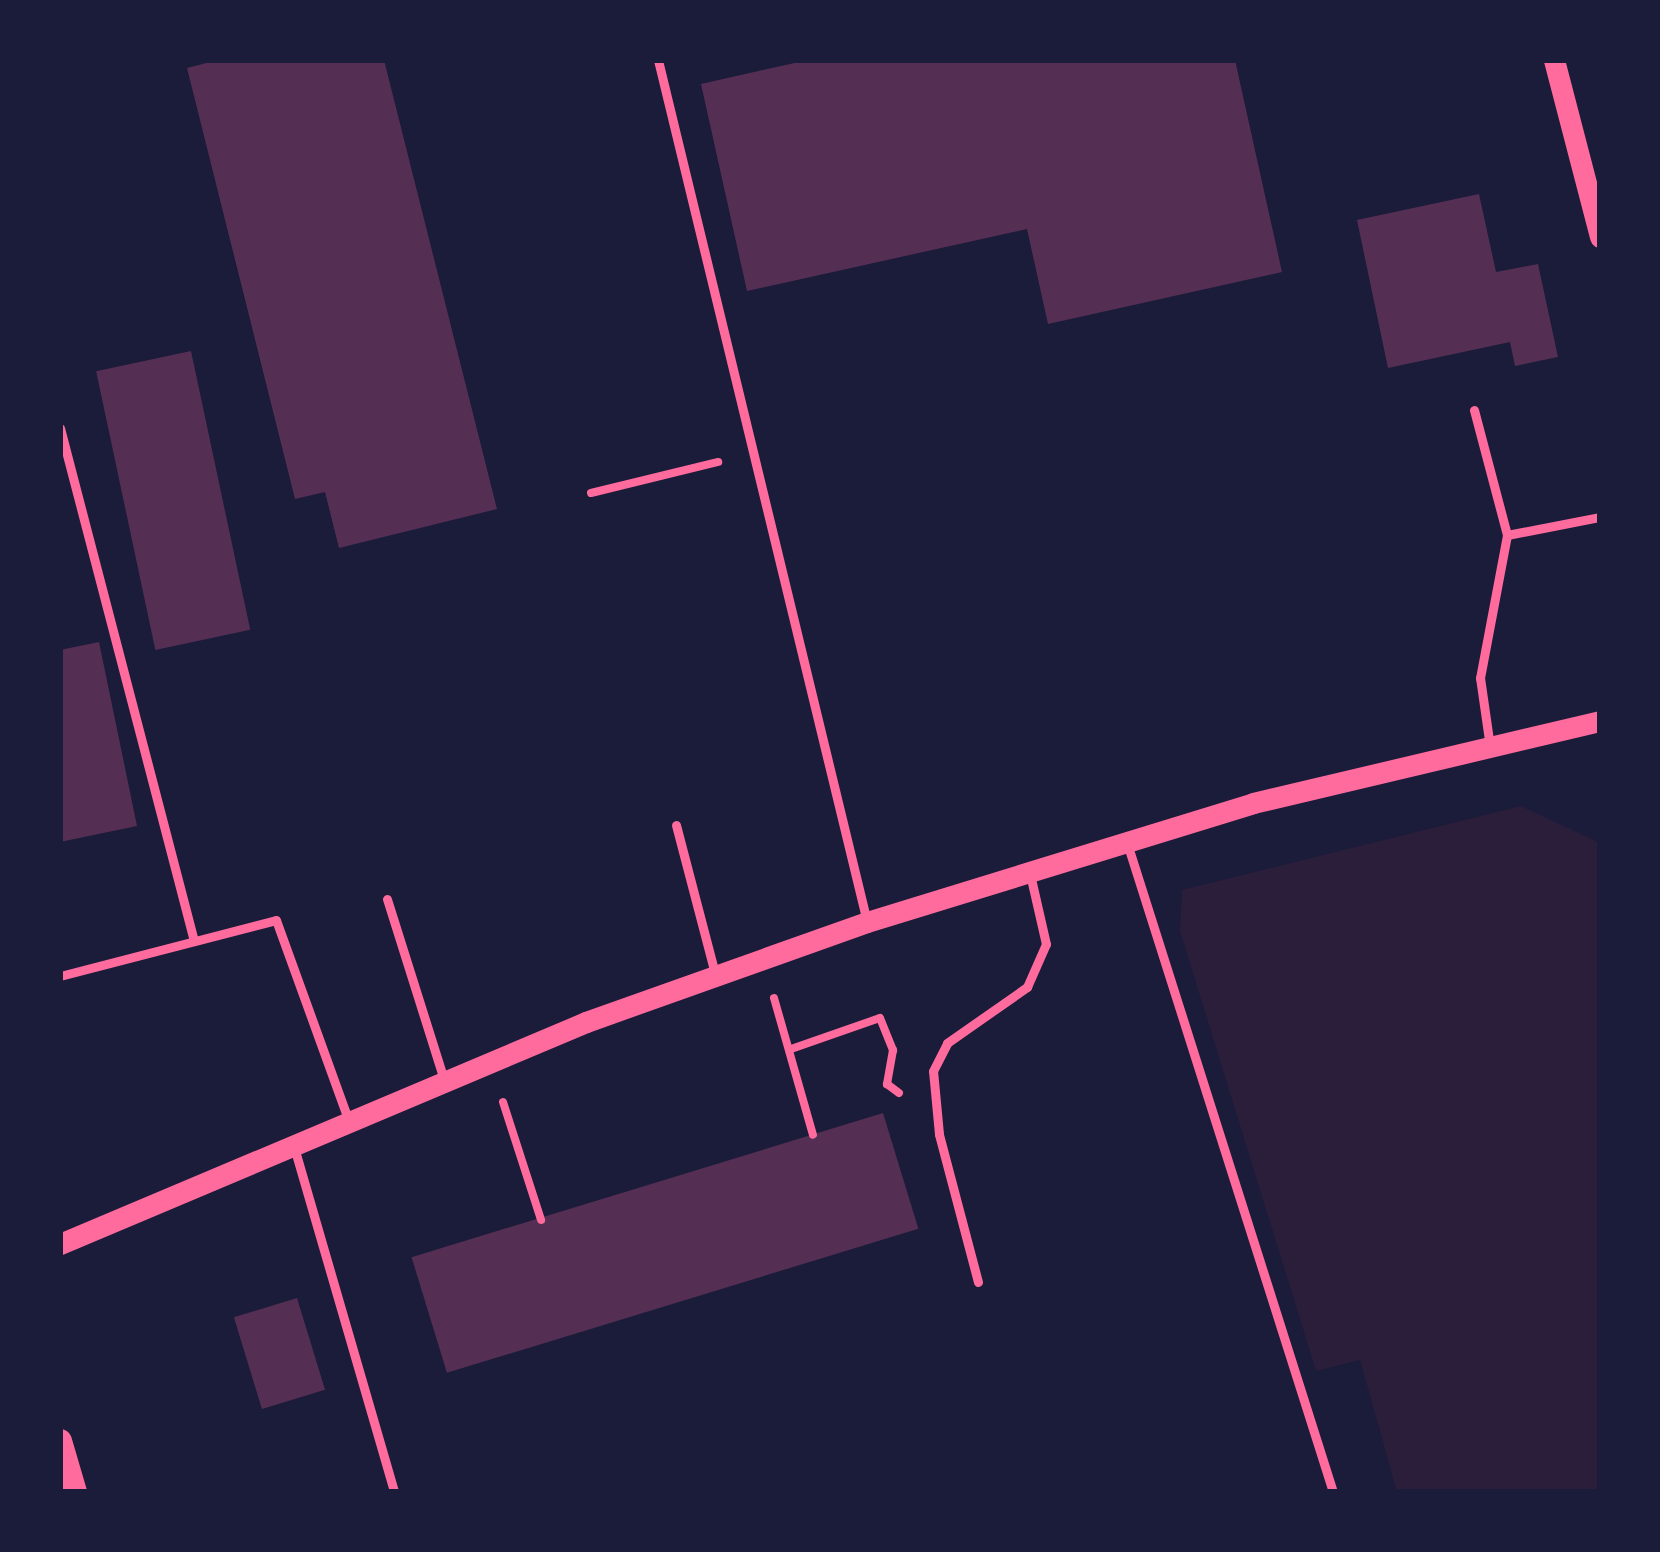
<!DOCTYPE html>
<html>
<head>
<meta charset="utf-8">
<style>
	body { margin:0 }
	#map { position:relative; width:1660px; height:1552px; overflow:hidden; background:#1b1b3a; font-family:Commissioner,sans-serif }
	div>[style] { position:absolute }
	.green>* { inset:0; background:#2a1e3b }
	.building>* { inset:0; background:#542f53; transform-origin:0 0 }
	.path>* { height:8px; margin:-4px; padding:0 4px; transform-origin:4px; border-radius:4px; background:#ff6b9d }
	.service>* { height:9px; margin:-4.5px; padding:0 4.5px; transform-origin:4.5px; border-radius:4.5px; background:#ff6b9d }
	.tertiary>* { height:21px; margin:-10.5px; padding:0 10.5px; transform-origin:10.5px; border-radius:10.5px; background:#ff6b9d }
	.secondary>* { height:24px; margin:-12px; padding:0 12px; transform-origin:12px; border-radius:12px; background:#ff6b9d }
	span { translate:-50% -50%; white-space:nowrap; text-align:center; line-height:1.15; -webkit-text-stroke:9px #1b1b3a; paint-order:stroke }
	.frame { position:absolute; inset:0; border:63px solid #1b1b3a; pointer-events:none }
</style>
</head>
<body>
<div id="map">
	<div class="green">
		<div style="clip-path:polygon(1521px 806px,1600px 843px,1600px 1492px,1397px 1492px,1360px 1360px,1316px 1371px,1180px 931px,1182px 890px)"></div>
	</div>
	<div class="building">
		<div style="clip-path:polygon(218px 60px,384px 60px,497px 509px,339px 548px,325px 492px,295px 499px,187px 68px)"></div>
		<div style="clip-path:polygon(808px 60px,1235px 60px,1282px 272px,1048px 324px,1027px 229px,747px 291px,701px 84px)"></div>
		<div style="clip-path:polygon(1479px 194px,1496px 272px,1538px 264px,1558px 357px,1515px 366px,1510px 342px,1388px 368px,1357px 220px)"></div>
		<div style="left:191px;top:351px;width:285px;height:97px;rotate:78deg"></div>
		<div style="clip-path:polygon(99px 642px,137px 826px,60px 842px,60px 650px)"></div>
		<div style="left:883px;top:1113px;width:121px;height:493px;rotate:73deg"></div>
		<div style="left:297px;top:1298px;width:96px;height:66px;rotate:73deg"></div>
	</div>
	<div class="path">
		<div style="left:591px;top:493px;width:131px;rotate:-13.7deg"></div>
		<div style="left:774px;top:998px;width:142px;rotate:74.1deg"></div>
		<div style="left:791px;top:1049px;width:94px;rotate:-19.2deg"></div>
		<div style="left:880px;top:1018px;width:35px;rotate:68deg"></div>
		<div style="left:893px;top:1050px;width:35px;rotate:100deg"></div>
		<div style="left:887px;top:1084px;width:15px;rotate:37deg"></div>
		<div style="left:503px;top:1102px;width:124px;rotate:72.1deg"></div>
	</div>
	<div class="service">
		<div style="left:658px;top:60px;width:887px;rotate:76.37deg"></div>
		<div style="left:1474px;top:410px;width:129px;rotate:75.2deg"></div>
		<div style="left:1507px;top:535px;width:95px;rotate:-11deg"></div>
		<div style="left:60px;top:428px;width:530px;rotate:75.36deg"></div>
		<div style="left:1490px;top:747px;width:70px;rotate:-98.2deg"></div>
		<div style="left:1480px;top:678px;width:146px;rotate:-79.3deg"></div>
		<div style="left:676px;top:825px;width:157px;rotate:75.3deg"></div>
		<div style="left:1127px;top:843px;width:681px;rotate:72.39deg"></div>
		<div style="left:387px;top:899px;width:193px;rotate:72.5deg"></div>
		<div style="left:60px;top:976px;width:223px;rotate:-14.5deg"></div>
		<div style="left:276px;top:920px;width:215px;rotate:70.1deg"></div>
		<div style="left:294px;top:1147px;width:359px;rotate:73.8deg"></div>
		<div style="left:978px;top:1282px;width:153px;rotate:-104.8deg"></div>
		<div style="left:939px;top:1134px;width:63px;rotate:-95.4deg"></div>
		<div style="left:933px;top:1071px;width:31px;rotate:-63deg"></div>
		<div style="left:947px;top:1043px;width:98px;rotate:-35deg"></div>
		<div style="left:1027px;top:987px;width:47px;rotate:-66.2deg"></div>
		<div style="left:1046px;top:944px;width:72px;rotate:-102.9deg"></div>
	</div>
	<div class="tertiary">
		<div style="left:1554px;top:60px;width:183px;rotate:75.4deg"></div>
		<div style="left:60px;top:1244px;width:571px;rotate:-22.88deg"></div>
		<div style="left:586px;top:1022px;width:298px;rotate:-19.6deg"></div>
		<div style="left:867px;top:922px;width:404px;rotate:-17.1deg"></div>
		<div style="left:1253px;top:803px;width:357px;rotate:-13.3deg"></div>
	</div>
	<div class="secondary">
		<div style="left:60px;top:1441px;width:53px;rotate:73.6deg"></div>
	</div>
	<div class="frame"></div>
</div>
</body>
</html>
